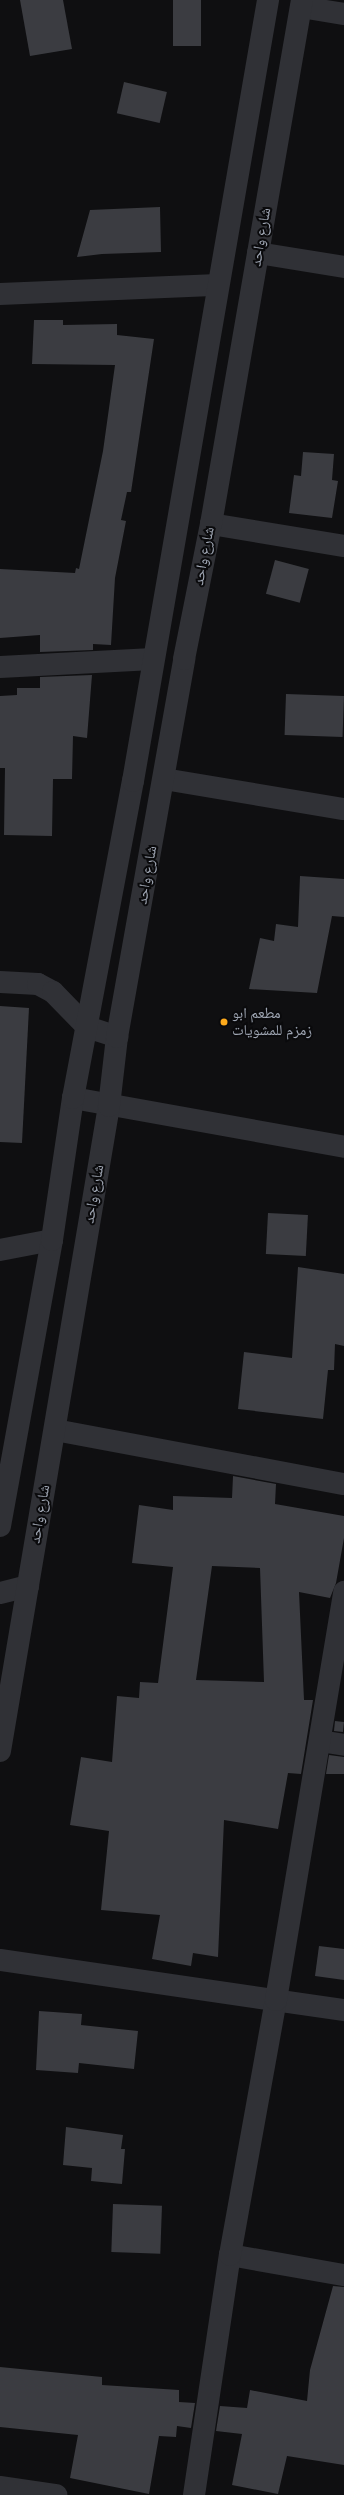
<!DOCTYPE html>
<html>
<head>
<meta charset="utf-8">
<style>
	body { margin:0 }
	#map { position:relative; width:344px; height:2495px; overflow:hidden; background:#0f0f11; font-family:Karla,"Noto Naskh Arabic",sans-serif }
	div>[style] { position:absolute }
	.building>* { inset:0; background:#3b3c41; transform-origin:0 0 }
	.minor>* { height:22px; margin:-11px; padding:0 11px; transform-origin:11px; border-radius:11px; background:#303136 }
	.dots>* { width:11px; height:11px; translate:-50% -50%; box-sizing:border-box; border:2px solid #0a0a0c; border-radius:50% }
	span { translate:-50% -50%; white-space:nowrap; text-align:center; line-height:1.15; -webkit-text-stroke:4px #0a0a0c; paint-order:stroke }
	.street-label { font-size:15px; color:#9fa6b3 }
	.poi-label { font-size:15px; color:#9fa6b3 }
	.left { translate:0 -50%; text-align:left }
</style>
</head>
<body>
<div id="map">
	<div class="building">
		<div style="clip-path:polygon(20px 0,63px 0,72px 49px,30px 56px)"></div>
		<div style="left:173px;top:0;width:28px;height:46px"></div>
		<div style="left:124px;top:82px;width:44px;height:32px;rotate:13deg"></div>
		<div style="clip-path:polygon(160px 207px,161px 252px,102px 254px,77px 257px,90px 210px)"></div>
		<div style="clip-path:polygon(34px 320px,63px 320px,63px 325px,117px 324px,117px 335px,154px 339px,131px 492px,127px 492px,121px 520px,126px 521px,115px 578px,111px 645px,93px 644px,93px 650px,40px 652px,40px 635px,0 638px,0 569px,75px 573px,76px 568px,79px 569px,103px 451px,115px 365px,32px 364px)"></div>
		<div style="clip-path:polygon(303px 452px,334px 454px,332px 480px,338px 481px,332px 518px,289px 513px,294px 475px,301px 476px)"></div>
		<div style="left:275px;top:560px;width:35px;height:35px;rotate:15deg"></div>
		<div style="clip-path:polygon(92px 675px,87px 738px,73px 736px,72px 779px,53px 779px,52px 836px,4px 835px,5px 768px,0 768px,0 696px,17px 695px,17px 688px,40px 688px,40px 677px)"></div>
		<div style="left:286px;top:694px;width:58px;height:41px;rotate:2deg"></div>
		<div style="clip-path:polygon(300px 876px,344px 879px,344px 917px,332px 916px,317px 993px,249px 989px,260px 938px,274px 941px,276px 924px,298px 927px)"></div>
		<div style="clip-path:polygon(0 1006px,29px 1008px,22px 1143px,0 1142px)"></div>
		<div style="left:268px;top:1213px;width:40px;height:41px;rotate:3deg"></div>
		<div style="clip-path:polygon(298px 1267px,344px 1274px,344px 1346px,335px 1344px,334px 1370px,328px 1370px,323px 1419px,238px 1409px,244px 1352px,292px 1358px)"></div>
		<div style="clip-path:polygon(evenodd,233px 1476px,276px 1484px,275px 1504px,344px 1516px,344px 1538px,336px 1583px,330px 1598px,299px 1592px,304px 1700px,313px 1700px,301px 1774px,288px 1773px,278px 1829px,224px 1820px,218px 1957px,193px 1953px,191px 1966px,152px 1959px,160px 1915px,101px 1910px,109px 1831px,70px 1825px,81px 1757px,112px 1762px,117px 1696px,139px 1698px,140px 1682px,158px 1683px,173px 1567px,132px 1563px,139px 1505px,173px 1510px,173px 1496px,232px 1498px,233px 1476px,212px 1566px,260px 1568px,264px 1682px,196px 1680px,212px 1566px)"></div>
		<div style="left:335px;top:1721px;width:9px;height:10px;rotate:6deg"></div>
		<div style="clip-path:polygon(329px 1755px,344px 1757px,344px 1774px,326px 1774px)"></div>
		<div style="clip-path:polygon(319px 1946px,344px 1949px,344px 1980px,315px 1976px)"></div>
		<div style="clip-path:polygon(39px 2011px,82px 2014px,81px 2025px,138px 2031px,134px 2069px,79px 2063px,78px 2073px,36px 2070px)"></div>
		<div style="clip-path:polygon(66px 2127px,123px 2135px,121px 2149px,125px 2149px,122px 2184px,91px 2181px,92px 2168px,63px 2165px)"></div>
		<div style="left:113px;top:2204px;width:49px;height:48px;rotate:2deg"></div>
		<div style="clip-path:polygon(333px 2286px,344px 2287px,344px 2465px,287px 2456px,278px 2494px,232px 2485px,242px 2434px,216px 2431px,220px 2406px,247px 2408px,250px 2390px,307px 2401px,310px 2370px)"></div>
		<div style="clip-path:polygon(0 2367px,102px 2377px,102px 2385px,179px 2390px,179px 2402px,195px 2403px,191px 2428px,177px 2426px,176px 2437px,159px 2436px,149px 2494px,70px 2478px,78px 2435px,0 2427px)"></div>
	</div>
	<div class="minor">
		<div style="left:301px;top:7px;width:44px;rotate:9.2deg"></div>
		<div style="left:258px;top:253px;width:87px;rotate:9.2deg"></div>
		<div style="left:0;top:294px;width:218px;rotate:-2.4deg"></div>
		<div style="left:211px;top:524px;width:135px;rotate:9.4deg"></div>
		<div style="left:0;top:667px;width:153px;rotate:-3deg"></div>
		<div style="left:164px;top:779px;width:182px;rotate:9.5deg"></div>
		<div style="left:0;top:982px;width:38px;rotate:3deg"></div>
		<div style="left:38px;top:984px;width:17px;rotate:28deg"></div>
		<div style="left:53px;top:992px;width:49px;rotate:45.8deg"></div>
		<div style="left:87px;top:1027px;width:32px;rotate:18deg"></div>
		<div style="left:73px;top:1098px;width:275px;rotate:10.2deg"></div>
		<div style="left:0;top:1250px;width:53px;rotate:-10.9deg"></div>
		<div style="left:55px;top:1430px;width:294px;rotate:10.6deg"></div>
		<div style="left:0;top:1526px;width:291px;rotate:-79.7deg"></div>
		<div style="left:52px;top:1240px;width:144px;rotate:-81.6deg"></div>
		<div style="left:73px;top:1098px;width:323px;rotate:-79.3deg"></div>
		<div style="left:133px;top:781px;width:793px;rotate:-80.19deg"></div>
		<div style="left:0;top:1593px;width:29px;rotate:-14deg"></div>
		<div style="left:320px;top:1741px;width:24px;rotate:9deg"></div>
		<div style="left:0;top:1751px;width:654px;rotate:-80.41deg"></div>
		<div style="left:109px;top:1106px;width:69px;rotate:-83.4deg"></div>
		<div style="left:117px;top:1037px;width:384px;rotate:-79.9deg"></div>
		<div style="left:184px;top:659px;width:138px;rotate:-78.7deg"></div>
		<div style="left:211px;top:524px;width:532px;rotate:-80.15deg"></div>
		<div style="left:0;top:1960px;width:348px;rotate:8.3deg"></div>
		<div style="left:230px;top:2255px;width:116px;rotate:10deg"></div>
		<div style="left:0;top:2487px;width:57px;rotate:8.1deg"></div>
		<div style="left:194px;top:2495px;width:243px;rotate:-81.5deg"></div>
		<div style="left:230px;top:2255px;width:259px;rotate:-79.8deg"></div>
		<div style="left:276px;top:2000px;width:414px;rotate:-80.5deg"></div>
	</div>
	<div class="dots">
		<div style="left:224px;top:1022px;background:#feaa1b"></div>
	</div>
	<div class="street-label">
		<span style="left:261px;top:237px;rotate:-80deg">شارع واحد</span>
		<span style="left:204px;top:556px;rotate:-79deg">شارع واحد</span>
		<span style="left:147px;top:875px;rotate:-80deg">شارع واحد</span>
		<span style="left:94px;top:1194px;rotate:-80deg">شارع واحد</span>
		<span style="left:40px;top:1514px;rotate:-80deg">شارع واحد</span>
	</div>
	<div class="poi-label">
		<span class="left" style="left:232px;top:1022px">مطعم ابو<br>زمزم للمشويات</span>
	</div>
</div>
</body>
</html>
